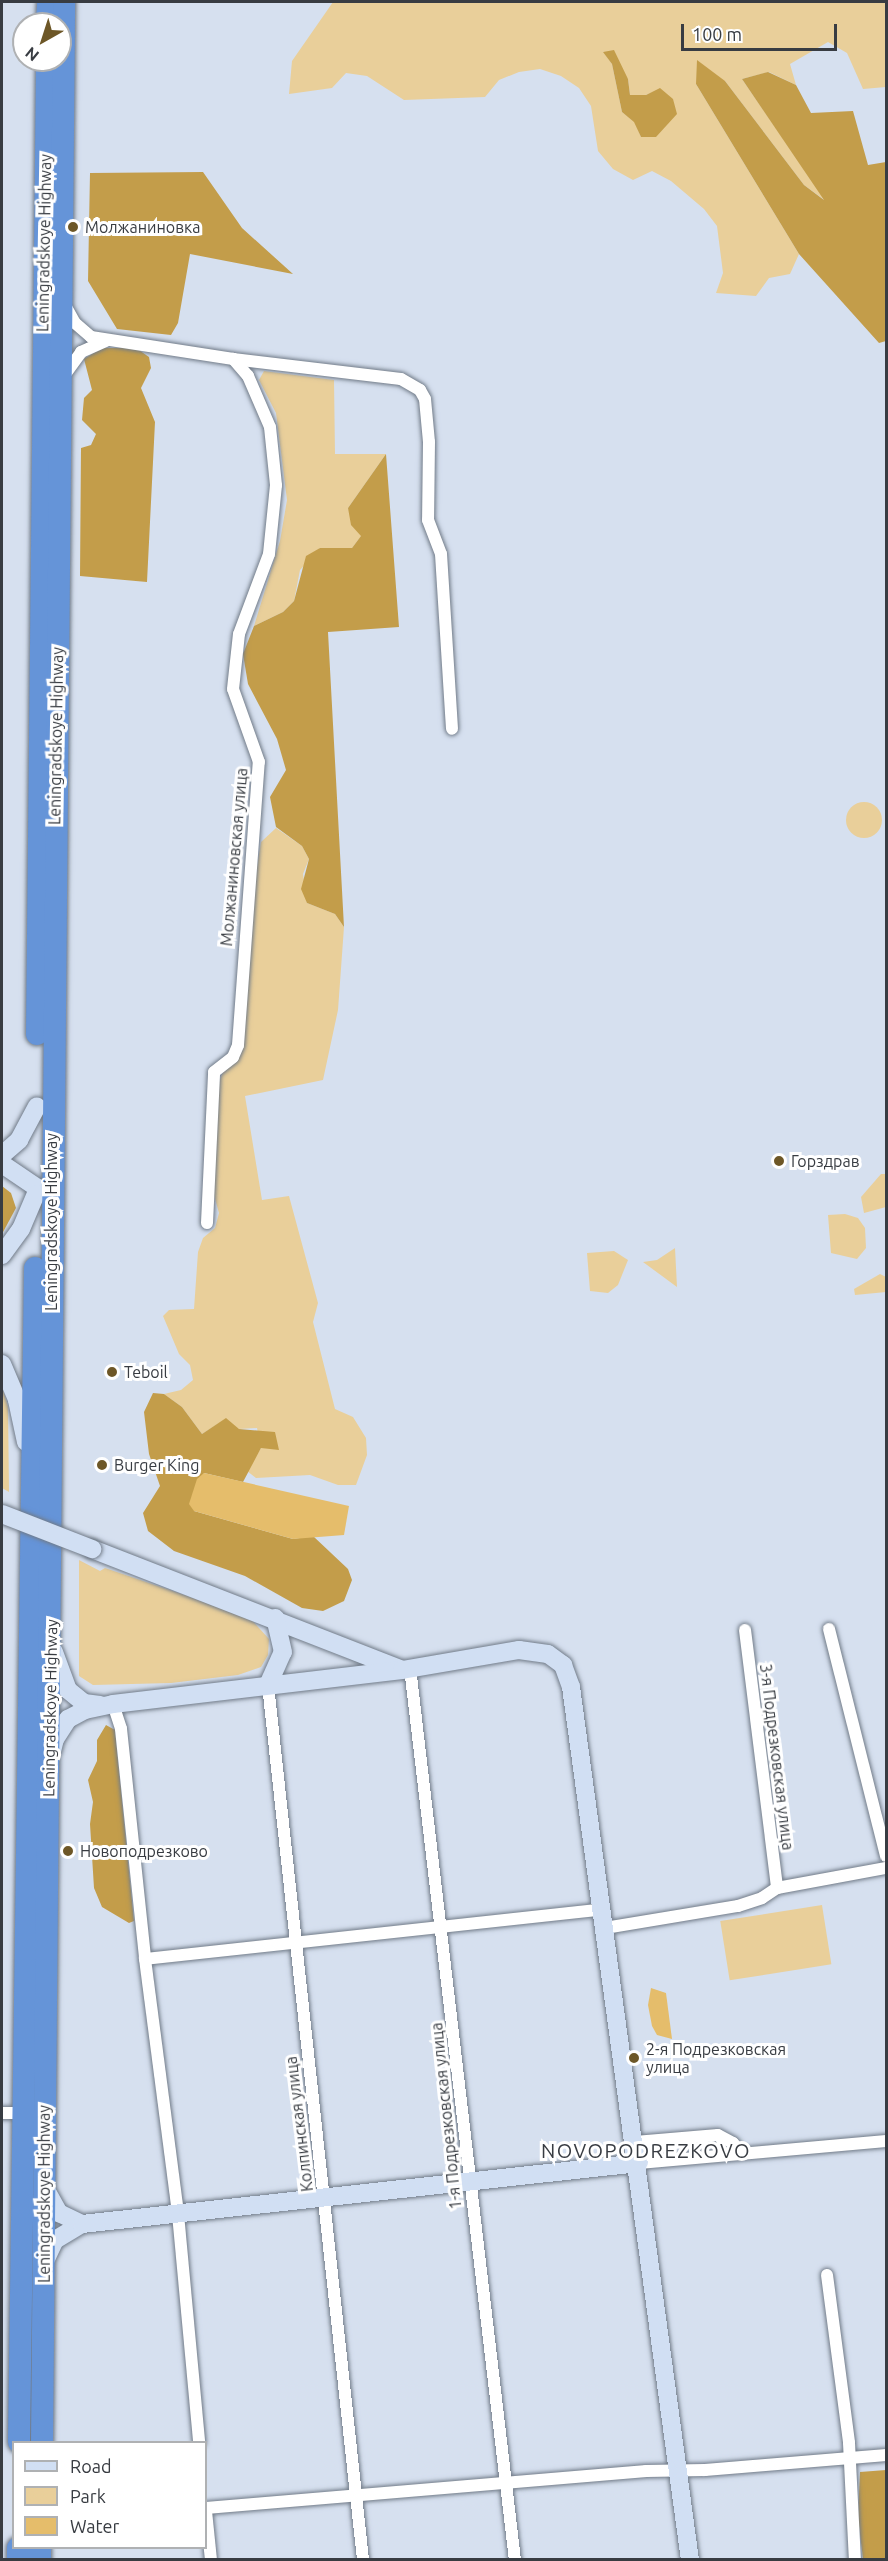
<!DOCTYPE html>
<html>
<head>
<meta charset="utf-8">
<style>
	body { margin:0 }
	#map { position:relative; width:888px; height:2561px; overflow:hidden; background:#d6e0ef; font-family:Ubuntu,sans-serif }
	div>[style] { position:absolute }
	.green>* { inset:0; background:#e9cf9a; transform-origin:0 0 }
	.round { border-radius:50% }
	.forest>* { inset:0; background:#c39d4a }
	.water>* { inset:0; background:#e5bd6b }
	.roads { filter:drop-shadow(0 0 2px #717b88) drop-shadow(0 0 2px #717b88) }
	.street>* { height:12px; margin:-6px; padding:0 6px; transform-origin:6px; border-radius:6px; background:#fff }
	.secondary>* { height:18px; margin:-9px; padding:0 9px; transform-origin:9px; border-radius:9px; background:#d1dff3 }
	.highway>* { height:22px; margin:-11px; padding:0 11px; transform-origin:11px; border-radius:11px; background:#6594d8 }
	.bridges { filter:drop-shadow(0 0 2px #717b88) drop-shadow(0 0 2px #717b88) }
	.secondary-bridge>* { height:18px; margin:-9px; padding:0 9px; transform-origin:9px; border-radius:9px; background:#d1dff3 }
	.dots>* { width:16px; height:16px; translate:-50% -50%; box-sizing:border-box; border:3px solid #fff; border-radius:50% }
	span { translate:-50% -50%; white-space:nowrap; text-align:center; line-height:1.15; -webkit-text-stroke:6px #fff; paint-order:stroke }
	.poi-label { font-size:16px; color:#383c42 }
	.left { translate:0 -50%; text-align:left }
	.street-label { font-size:16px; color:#383c42 }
	.quarter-label { font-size:20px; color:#383c42; letter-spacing:1.5px }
	.frame { position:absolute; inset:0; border:3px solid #383c42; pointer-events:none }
	.legend { position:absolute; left:12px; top:2441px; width:195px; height:108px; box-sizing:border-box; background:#fff; border:2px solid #afb1b3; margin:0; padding:8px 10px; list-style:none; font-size:18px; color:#383c42 }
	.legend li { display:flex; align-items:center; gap:12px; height:30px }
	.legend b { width:30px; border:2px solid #afb1b3 }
	.north { position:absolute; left:12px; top:12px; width:60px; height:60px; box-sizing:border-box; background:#fff; border:2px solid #afb1b3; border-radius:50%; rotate:219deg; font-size:16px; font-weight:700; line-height:24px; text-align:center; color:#383c42 }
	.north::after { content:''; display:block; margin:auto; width:21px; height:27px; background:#6d5727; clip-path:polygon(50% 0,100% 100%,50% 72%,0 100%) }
	.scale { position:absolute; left:681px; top:24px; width:156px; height:27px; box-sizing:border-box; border:3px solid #383c42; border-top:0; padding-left:8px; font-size:18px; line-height:21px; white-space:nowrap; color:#383c42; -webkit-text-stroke:4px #fff; paint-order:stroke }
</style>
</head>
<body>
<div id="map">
	<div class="green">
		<div style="clip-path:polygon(evenodd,333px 2px,886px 2px,886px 87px,863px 89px,847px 53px,828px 42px,790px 64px,796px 85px,769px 72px,742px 79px,826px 201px,804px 185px,725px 81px,696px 84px,799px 254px,790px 274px,769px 278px,756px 296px,716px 293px,723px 273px,717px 226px,704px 209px,671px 181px,652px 171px,633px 180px,613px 169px,598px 151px,591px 106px,579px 88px,561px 76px,540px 69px,519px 72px,499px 80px,485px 97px,404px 100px,367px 76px,346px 73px,332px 88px,289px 94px,292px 61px,333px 2px,603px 51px,628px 79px,630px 95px,646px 95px,660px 89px,641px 137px,635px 122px,622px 112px,612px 64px,603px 51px)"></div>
		<div style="clip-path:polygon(264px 371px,334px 380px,335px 454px,386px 454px,348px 508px,362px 535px,352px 548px,320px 548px,300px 570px,294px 601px,283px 612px,254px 626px,280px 541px,287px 500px,276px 413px,259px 380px)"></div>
		<div class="round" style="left:846px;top:802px;width:36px;height:36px"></div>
		<div style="clip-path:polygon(276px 828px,302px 846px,309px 859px,303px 874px,307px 903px,335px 914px,344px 927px,338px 1010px,323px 1080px,245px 1096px,262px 1200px,289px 1196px,318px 1303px,313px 1322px,335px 1409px,353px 1417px,366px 1438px,367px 1455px,356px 1485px,338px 1485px,310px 1475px,256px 1478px,247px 1471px,261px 1448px,257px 1428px,239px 1429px,219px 1423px,202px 1434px,182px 1407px,164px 1394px,181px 1390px,193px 1380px,190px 1365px,179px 1354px,163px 1316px,169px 1310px,194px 1309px,198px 1252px,203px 1238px,215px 1228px,219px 1213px,212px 1188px,219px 1082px,224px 1070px,237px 1061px,250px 910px,261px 842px)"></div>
		<div style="clip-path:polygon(881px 1174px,886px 1174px,886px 1207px,864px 1213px,861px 1197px)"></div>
		<div style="clip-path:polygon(845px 1214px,858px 1218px,865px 1228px,866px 1248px,857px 1259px,831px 1253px,828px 1215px)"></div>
		<div style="clip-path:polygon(675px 1248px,677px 1287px,643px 1262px,657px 1260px)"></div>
		<div style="clip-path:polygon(614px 1251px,628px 1260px,618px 1285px,608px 1293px,590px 1291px,587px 1253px)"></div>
		<div style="clip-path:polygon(880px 1274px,886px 1277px,886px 1292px,855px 1295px,854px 1289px)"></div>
		<div style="clip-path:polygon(2px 1386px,8px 1407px,9px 1492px,2px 1488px)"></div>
		<div style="clip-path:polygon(79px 1560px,100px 1571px,105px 1568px,249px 1617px,269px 1639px,268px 1655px,261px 1667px,238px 1675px,171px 1683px,93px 1685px,79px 1676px)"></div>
		<div style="left:822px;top:1905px;width:60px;height:103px;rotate:81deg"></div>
	</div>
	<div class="forest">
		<div style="clip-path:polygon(614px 50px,628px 79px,630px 95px,646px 95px,660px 88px,673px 99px,677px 114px,656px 137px,641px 137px,634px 122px,622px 112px,612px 64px,603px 52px)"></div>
		<div style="clip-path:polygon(697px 60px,725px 81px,804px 185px,824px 200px,742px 79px,768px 72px,796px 85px,811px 113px,853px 111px,868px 165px,886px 162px,886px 341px,879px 343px,799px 254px,696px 84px)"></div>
		<div style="clip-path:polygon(203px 172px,242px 228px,293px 274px,190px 254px,178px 323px,171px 335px,117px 329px,88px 281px,90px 173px)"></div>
		<div style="clip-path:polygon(102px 348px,136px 348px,149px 357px,151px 368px,141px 388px,155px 422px,147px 582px,80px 576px,81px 448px,91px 445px,96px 434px,82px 420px,84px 398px,92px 390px,84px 359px)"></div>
		<div style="clip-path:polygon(386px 454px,399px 627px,328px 632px,344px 927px,335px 914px,307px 903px,301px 889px,309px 859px,302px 846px,276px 827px,270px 797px,286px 770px,277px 739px,248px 684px,243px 654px,254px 626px,283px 612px,294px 601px,306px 556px,320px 548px,352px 548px,361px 536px,351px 525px,348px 508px)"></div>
		<div style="clip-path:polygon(2px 1186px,11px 1193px,16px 1208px,2px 1234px)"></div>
		<div style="clip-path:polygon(153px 1393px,164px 1394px,182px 1407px,202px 1434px,226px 1418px,239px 1429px,275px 1432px,279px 1450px,261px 1448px,243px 1482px,204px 1473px,194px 1511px,293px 1539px,313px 1536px,348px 1569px,352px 1580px,344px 1601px,323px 1611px,302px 1608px,245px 1576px,174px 1551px,148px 1531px,143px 1513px,160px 1486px,149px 1454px,144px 1412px)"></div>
		<div style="clip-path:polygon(106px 1725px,115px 1730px,134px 1921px,129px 1923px,102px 1907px,94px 1888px,90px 1824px,93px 1802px,88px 1780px,97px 1761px,97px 1740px)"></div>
		<div style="clip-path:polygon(886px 2470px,886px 2559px,863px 2559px,858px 2517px,860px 2472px)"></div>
	</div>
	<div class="water">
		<div style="clip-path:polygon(204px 1473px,349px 1506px,344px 1535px,293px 1539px,194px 1511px,189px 1504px,197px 1479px)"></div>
		<div style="clip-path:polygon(651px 1988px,666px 1993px,672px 2039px,657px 2035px,652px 2026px,648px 2005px)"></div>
	</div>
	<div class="roads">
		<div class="street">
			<div style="left:66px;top:307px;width:18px;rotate:61deg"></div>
			<div style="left:75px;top:323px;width:21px;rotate:41deg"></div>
			<div style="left:91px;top:337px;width:144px;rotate:8.8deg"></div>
			<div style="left:233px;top:359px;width:169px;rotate:6.8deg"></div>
			<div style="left:401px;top:379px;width:22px;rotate:30deg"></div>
			<div style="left:420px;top:390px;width:10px;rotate:61deg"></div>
			<div style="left:425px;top:399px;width:43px;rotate:84.7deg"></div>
			<div style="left:429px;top:442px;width:78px;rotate:90.7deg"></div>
			<div style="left:428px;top:520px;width:36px;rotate:69deg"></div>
			<div style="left:441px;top:554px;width:175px;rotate:86.4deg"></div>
			<div style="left:66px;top:373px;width:26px;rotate:-54deg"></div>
			<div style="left:81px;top:352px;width:27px;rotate:-24deg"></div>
			<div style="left:207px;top:1223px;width:151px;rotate:-87.3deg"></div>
			<div style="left:214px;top:1072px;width:24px;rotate:-38deg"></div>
			<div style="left:233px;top:1057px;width:13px;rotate:-67deg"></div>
			<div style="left:238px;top:1045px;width:284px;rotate:-85.8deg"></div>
			<div style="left:259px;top:762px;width:77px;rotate:-109.6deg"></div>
			<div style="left:233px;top:689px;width:55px;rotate:-83.8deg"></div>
			<div style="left:239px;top:634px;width:85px;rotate:-69.4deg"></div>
			<div style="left:269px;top:554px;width:69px;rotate:-84.2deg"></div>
			<div style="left:276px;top:485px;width:58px;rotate:-95.9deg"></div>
			<div style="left:270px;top:427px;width:56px;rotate:-113.3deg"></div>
			<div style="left:248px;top:376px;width:23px;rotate:-131deg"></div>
			<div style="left:829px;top:1629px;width:234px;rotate:75.9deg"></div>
			<div style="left:745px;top:1630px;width:260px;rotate:82.9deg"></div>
			<div style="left:410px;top:1668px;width:898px;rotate:83.29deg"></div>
			<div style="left:268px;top:1685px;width:880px;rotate:83.8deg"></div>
			<div style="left:113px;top:1704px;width:26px;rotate:72deg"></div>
			<div style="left:121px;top:1729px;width:231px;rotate:84deg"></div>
			<div style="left:145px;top:1959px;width:257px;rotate:82.6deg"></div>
			<div style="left:178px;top:2214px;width:229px;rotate:84.7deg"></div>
			<div style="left:605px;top:1928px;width:135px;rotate:-9.4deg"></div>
			<div style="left:738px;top:1906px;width:25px;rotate:-18deg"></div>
			<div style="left:762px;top:1898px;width:18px;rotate:-34deg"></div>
			<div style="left:777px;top:1888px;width:111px;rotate:-10.4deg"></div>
			<div style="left:145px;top:1959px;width:460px;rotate:-6.2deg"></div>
			<div style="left:2px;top:2113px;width:20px"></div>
			<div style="left:635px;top:2142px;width:83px;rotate:-4.8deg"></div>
			<div style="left:718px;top:2135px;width:17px;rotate:28deg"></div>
			<div style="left:733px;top:2143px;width:13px;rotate:51deg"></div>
			<div style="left:639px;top:2163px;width:248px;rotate:-5.1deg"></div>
			<div style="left:827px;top:2275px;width:169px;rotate:82.5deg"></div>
			<div style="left:849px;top:2443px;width:117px;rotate:87.1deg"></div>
			<div style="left:206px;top:2508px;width:442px;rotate:-4.8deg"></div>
			<div style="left:646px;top:2471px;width:59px;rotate:-1deg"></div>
			<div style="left:705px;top:2470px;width:182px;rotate:-4.7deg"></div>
			<div style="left:206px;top:2511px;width:49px;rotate:84.2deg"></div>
		</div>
		<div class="secondary">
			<div style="left:2px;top:1155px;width:23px;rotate:-41deg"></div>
			<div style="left:19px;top:1140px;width:38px;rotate:-62deg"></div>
			<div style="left:2px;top:1164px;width:41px;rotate:34.1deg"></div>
			<div style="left:2px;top:1255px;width:32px;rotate:-54deg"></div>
			<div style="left:21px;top:1229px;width:38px;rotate:-67deg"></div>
			<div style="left:2px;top:1364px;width:39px;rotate:67deg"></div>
			<div style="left:17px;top:1400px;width:43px;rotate:77.9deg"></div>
			<div style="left:92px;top:1549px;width:331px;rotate:21.3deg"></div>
			<div style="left:54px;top:1652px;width:40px;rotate:69.8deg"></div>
			<div style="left:68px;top:1690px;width:21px;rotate:39deg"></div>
			<div style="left:84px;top:1703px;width:16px;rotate:7deg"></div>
			<div style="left:268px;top:1685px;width:36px;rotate:-66deg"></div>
			<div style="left:283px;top:1652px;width:35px;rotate:-103deg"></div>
			<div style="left:52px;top:1751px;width:12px;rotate:-76deg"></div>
			<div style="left:55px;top:1739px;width:24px;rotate:-57deg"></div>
			<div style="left:68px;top:1719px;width:19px;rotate:-28deg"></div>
			<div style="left:85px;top:1710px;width:29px;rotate:-12deg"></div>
			<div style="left:113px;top:1704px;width:291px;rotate:-6.7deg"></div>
			<div style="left:402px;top:1670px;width:119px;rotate:-9.7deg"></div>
			<div style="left:519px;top:1650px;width:29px;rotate:8deg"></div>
			<div style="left:548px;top:1654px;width:19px;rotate:36deg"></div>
			<div style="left:563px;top:1665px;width:23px;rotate:70deg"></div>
			<div style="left:571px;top:1687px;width:881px;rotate:82.24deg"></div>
			<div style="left:45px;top:2188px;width:29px;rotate:61deg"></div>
			<div style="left:59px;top:2213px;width:25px;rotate:26deg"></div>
			<div style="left:45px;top:2261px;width:23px;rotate:-65deg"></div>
			<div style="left:55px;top:2240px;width:31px;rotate:-31deg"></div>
			<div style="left:82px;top:2224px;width:560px;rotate:-6.25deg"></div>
		</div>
		<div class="highway">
			<div style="left:47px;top:24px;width:22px;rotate:-87deg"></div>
			<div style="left:37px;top:1034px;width:974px;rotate:-89.41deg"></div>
			<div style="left:19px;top:2442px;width:1174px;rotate:-89.22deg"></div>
			<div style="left:42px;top:2442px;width:2440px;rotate:-89.48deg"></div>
			<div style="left:18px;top:2560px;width:12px;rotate:-90deg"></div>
			<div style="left:40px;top:2560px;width:12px;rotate:-90deg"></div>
		</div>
	</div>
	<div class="bridges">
		<div class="secondary-bridge">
			<div style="left:2px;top:1514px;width:97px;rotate:21.3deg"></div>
		</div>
	</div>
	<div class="dots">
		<div style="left:73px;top:227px;background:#6d5727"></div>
		<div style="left:779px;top:1161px;background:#6d5727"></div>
		<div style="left:112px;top:1372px;background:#6d5727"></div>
		<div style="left:102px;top:1465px;background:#6d5727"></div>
		<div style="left:68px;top:1851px;background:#6d5727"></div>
		<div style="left:634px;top:2058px;background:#6d5727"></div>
	</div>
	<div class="poi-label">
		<span class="left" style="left:85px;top:227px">Молжаниновка</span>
		<span class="left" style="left:791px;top:1161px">Горздрав</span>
		<span class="left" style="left:124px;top:1372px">Teboil</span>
		<span class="left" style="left:114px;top:1465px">Burger King</span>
		<span class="left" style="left:80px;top:1851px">Новоподрезково</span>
		<span class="left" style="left:646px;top:2058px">2-я Подрезковская<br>улица</span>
	</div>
	<div class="street-label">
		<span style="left:44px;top:243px;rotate:-89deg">Leningradskoye Highway</span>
		<span style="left:56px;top:736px;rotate:-89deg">Leningradskoye Highway</span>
		<span style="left:234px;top:857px;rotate:-85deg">Молжаниновская улица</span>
		<span style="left:51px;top:1222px;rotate:-90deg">Leningradskoye Highway</span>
		<span style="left:50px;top:1708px;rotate:-89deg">Leningradskoye Highway</span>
		<span style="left:777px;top:1757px;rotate:83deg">3-я Подрезковская улица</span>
		<span style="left:446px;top:2116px;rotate:-96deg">1-я Подрезковская улица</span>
		<span style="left:299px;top:2124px;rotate:-97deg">Колпинская улица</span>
		<span style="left:44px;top:2194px;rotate:-90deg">Leningradskoye Highway</span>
	</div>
	<div class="quarter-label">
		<span style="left:646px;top:2150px">NOVOPODREZKOVO</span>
	</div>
	<div class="frame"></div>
	<ul class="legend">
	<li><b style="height:8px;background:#d1dff3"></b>Road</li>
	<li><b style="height:16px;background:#e9cf9a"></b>Park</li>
	<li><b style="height:16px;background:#e5bd6b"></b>Water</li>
	</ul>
	<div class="north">N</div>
	<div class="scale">100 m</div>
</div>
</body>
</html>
